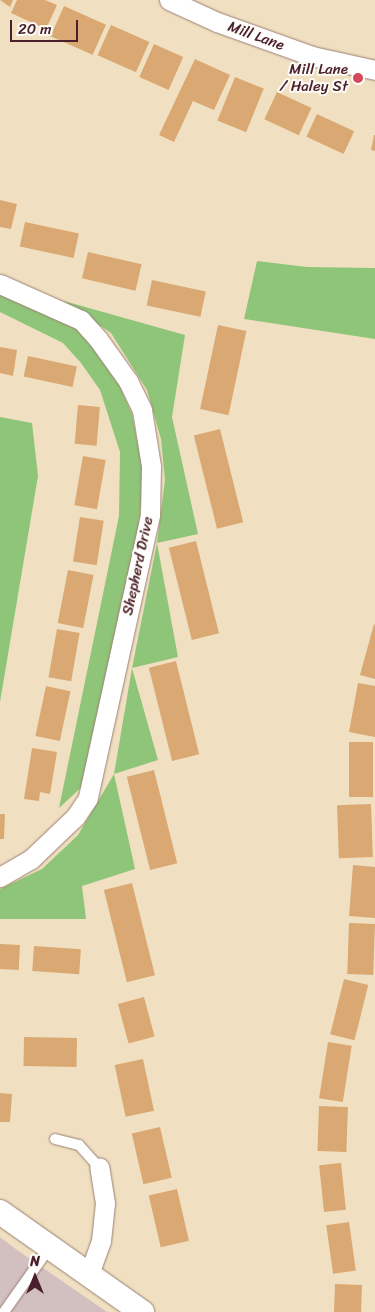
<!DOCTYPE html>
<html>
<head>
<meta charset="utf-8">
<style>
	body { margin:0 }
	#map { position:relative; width:375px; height:1312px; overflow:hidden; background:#f0e0c1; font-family:Sriracha,sans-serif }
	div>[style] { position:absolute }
	.industrial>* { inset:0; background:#d2bfc0 }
	.green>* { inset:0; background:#8fc578 }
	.building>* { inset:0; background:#daa872; transform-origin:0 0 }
	.roads { filter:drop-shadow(0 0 1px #9d8076) drop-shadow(0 0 1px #9d8076) }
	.service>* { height:10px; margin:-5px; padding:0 5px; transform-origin:5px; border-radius:5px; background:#fff }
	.minor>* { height:19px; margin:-9.5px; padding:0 9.5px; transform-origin:9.5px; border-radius:9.5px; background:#fff }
	.tertiary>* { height:24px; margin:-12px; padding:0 12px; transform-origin:12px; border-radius:12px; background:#fff }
	.dots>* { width:14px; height:14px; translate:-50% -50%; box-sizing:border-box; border:2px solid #fdfcf7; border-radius:50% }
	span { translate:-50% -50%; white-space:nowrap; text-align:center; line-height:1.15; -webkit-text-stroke:4px #fdfcf7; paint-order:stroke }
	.street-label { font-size:15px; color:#4a1f2b }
	.poi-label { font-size:15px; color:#4a1f2b }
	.right { translate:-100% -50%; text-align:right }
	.north { position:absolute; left:10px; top:1252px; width:50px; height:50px; -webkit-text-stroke:4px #fdfcf7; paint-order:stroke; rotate:0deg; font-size:14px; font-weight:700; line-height:20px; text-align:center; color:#4a1f2b }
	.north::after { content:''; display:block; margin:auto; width:18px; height:22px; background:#4a1f2b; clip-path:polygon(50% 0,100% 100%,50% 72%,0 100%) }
	.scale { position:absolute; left:10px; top:20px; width:68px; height:22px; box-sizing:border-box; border:2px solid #4a1f2b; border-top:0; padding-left:6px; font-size:15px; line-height:18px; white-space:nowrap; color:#4a1f2b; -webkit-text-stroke:4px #fdfcf7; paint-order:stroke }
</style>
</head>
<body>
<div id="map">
	<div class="industrial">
		<div style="clip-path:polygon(0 1237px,17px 1250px,107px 1312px,0 1312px)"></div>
	</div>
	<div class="green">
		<div style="clip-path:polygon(257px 261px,307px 267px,375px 268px,375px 339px,244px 319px)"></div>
		<div style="clip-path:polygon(0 295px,80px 330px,118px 382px,132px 414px,144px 476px,138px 534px,84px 785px,59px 808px,119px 516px,120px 452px,100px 390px,81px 363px,63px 343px,0 312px)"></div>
		<div style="clip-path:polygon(64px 301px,185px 335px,172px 417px,198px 534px,157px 543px,178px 657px,132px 668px,158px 760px,114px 774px,135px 869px,82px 886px,86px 919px,0 919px,0 889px,42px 869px,78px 835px,114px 774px,132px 668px,157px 543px,165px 480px,161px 439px,147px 390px,111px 333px)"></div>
		<div style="clip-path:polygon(0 417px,32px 423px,38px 476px,0 702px)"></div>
	</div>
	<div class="building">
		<div style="clip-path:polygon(0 0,13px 0,10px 7px)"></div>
		<div style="clip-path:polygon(17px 0,45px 0,57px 5px,46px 29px,11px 13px)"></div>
		<div style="left:64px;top:6px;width:46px;height:33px;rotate:24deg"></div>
		<div style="left:111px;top:25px;width:42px;height:33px;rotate:24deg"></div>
		<div style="left:154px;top:44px;width:32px;height:36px;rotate:24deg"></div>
		<div style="clip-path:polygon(195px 59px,230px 75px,214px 110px,193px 101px,174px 142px,159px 135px)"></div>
		<div style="left:235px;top:77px;width:31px;height:47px;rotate:22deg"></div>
		<div style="left:277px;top:92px;width:38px;height:30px;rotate:25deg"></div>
		<div style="left:317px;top:114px;width:41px;height:25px;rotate:25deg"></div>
		<div style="clip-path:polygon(374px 135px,375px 135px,375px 151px,371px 150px)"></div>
		<div style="clip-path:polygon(0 200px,17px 204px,11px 229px,0 227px)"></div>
		<div style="left:25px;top:222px;width:55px;height:25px;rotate:12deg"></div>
		<div style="left:88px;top:252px;width:55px;height:27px;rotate:13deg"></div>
		<div style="left:152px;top:280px;width:55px;height:26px;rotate:12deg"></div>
		<div style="left:218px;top:325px;width:29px;height:86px;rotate:12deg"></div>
		<div style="clip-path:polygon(0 347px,17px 350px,13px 376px,0 373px)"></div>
		<div style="left:28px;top:356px;width:50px;height:21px;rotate:12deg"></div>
		<div style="left:78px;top:405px;width:22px;height:39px;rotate:5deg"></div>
		<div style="left:220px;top:429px;width:96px;height:27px;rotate:76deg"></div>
		<div style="left:83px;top:456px;width:23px;height:50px;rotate:10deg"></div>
		<div style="left:80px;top:517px;width:24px;height:45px;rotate:9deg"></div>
		<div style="left:196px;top:541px;width:95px;height:28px;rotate:76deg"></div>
		<div style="left:68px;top:570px;width:26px;height:54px;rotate:11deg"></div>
		<div style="clip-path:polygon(374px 624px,375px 625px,375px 679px,360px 675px)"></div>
		<div style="left:57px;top:629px;width:23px;height:49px;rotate:10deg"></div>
		<div style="left:176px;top:661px;width:96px;height:28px;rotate:76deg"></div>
		<div style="clip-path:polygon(358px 683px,375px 686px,375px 737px,349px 732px)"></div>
		<div style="left:46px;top:686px;width:25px;height:51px;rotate:12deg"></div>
		<div style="left:349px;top:742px;width:24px;height:55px"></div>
		<div style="clip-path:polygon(32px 748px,57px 752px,50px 794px,40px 792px,39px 801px,24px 799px)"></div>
		<div style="left:154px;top:770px;width:96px;height:28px;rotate:76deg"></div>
		<div style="left:371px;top:804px;width:53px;height:34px;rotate:88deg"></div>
		<div style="clip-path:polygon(0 814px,5px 814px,4px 839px,0 839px)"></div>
		<div style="clip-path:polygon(353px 865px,375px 867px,375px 918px,349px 916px)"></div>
		<div style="left:132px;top:883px;width:95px;height:29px;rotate:76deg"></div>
		<div style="left:349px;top:923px;width:26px;height:51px;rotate:2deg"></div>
		<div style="left:0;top:944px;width:20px;height:25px;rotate:3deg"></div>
		<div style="left:34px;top:946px;width:47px;height:25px;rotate:4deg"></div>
		<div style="left:344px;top:979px;width:25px;height:57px;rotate:14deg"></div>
		<div style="left:144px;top:997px;width:41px;height:27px;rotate:75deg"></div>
		<div style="left:24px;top:1037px;width:53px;height:29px;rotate:1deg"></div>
		<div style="left:328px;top:1042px;width:24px;height:57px;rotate:9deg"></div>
		<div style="left:143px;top:1059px;width:53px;height:29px;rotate:78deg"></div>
		<div style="clip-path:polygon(0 1093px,12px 1094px,10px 1122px,0 1122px)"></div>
		<div style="left:319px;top:1106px;width:29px;height:45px;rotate:2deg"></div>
		<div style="left:160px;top:1127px;width:52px;height:29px;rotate:77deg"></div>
		<div style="left:341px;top:1163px;width:47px;height:22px;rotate:84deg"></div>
		<div style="left:177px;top:1189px;width:53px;height:29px;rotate:77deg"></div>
		<div style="left:349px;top:1222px;width:49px;height:23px;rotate:82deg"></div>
		<div style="left:335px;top:1284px;width:27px;height:28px;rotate:2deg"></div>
	</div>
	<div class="roads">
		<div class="service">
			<div style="left:55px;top:1139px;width:25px;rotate:14deg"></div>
			<div style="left:79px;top:1145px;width:30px;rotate:48deg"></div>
			<div style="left:4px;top:1312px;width:80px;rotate:-54.7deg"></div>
		</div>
		<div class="minor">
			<div style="left:169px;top:0;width:53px;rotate:24.6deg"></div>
			<div style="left:217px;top:22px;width:101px;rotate:19.7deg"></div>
			<div style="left:312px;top:56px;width:65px;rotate:12.5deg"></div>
			<div style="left:0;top:284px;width:89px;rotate:24deg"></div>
			<div style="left:81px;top:320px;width:25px;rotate:48deg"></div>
			<div style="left:98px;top:339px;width:52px;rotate:54.5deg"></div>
			<div style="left:128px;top:381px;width:32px;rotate:64deg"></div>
			<div style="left:142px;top:410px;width:57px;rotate:80.9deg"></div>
			<div style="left:151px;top:466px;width:49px;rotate:91.2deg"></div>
			<div style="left:150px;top:515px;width:290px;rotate:102.4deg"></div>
			<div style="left:88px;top:798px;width:23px;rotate:124deg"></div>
			<div style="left:75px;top:817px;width:61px;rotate:136.3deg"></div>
			<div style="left:31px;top:859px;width:36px;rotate:150deg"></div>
			<div style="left:89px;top:1274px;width:35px;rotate:-70deg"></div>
			<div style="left:101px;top:1241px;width:38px;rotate:-84deg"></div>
			<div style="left:105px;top:1203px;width:36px;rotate:-99deg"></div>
		</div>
		<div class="tertiary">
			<div style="left:0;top:1212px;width:174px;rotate:35.2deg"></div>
		</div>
	</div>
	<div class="dots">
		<div style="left:358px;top:78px;background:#d1495b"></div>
	</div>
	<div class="street-label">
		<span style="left:256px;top:36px;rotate:20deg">Mill Lane</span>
		<span style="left:138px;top:566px;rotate:-78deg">Shepherd Drive</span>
	</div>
	<div class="poi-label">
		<span class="right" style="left:348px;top:78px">Mill Lane<br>/ Haley St</span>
	</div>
	<div class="north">N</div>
	<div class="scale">20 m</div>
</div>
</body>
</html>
